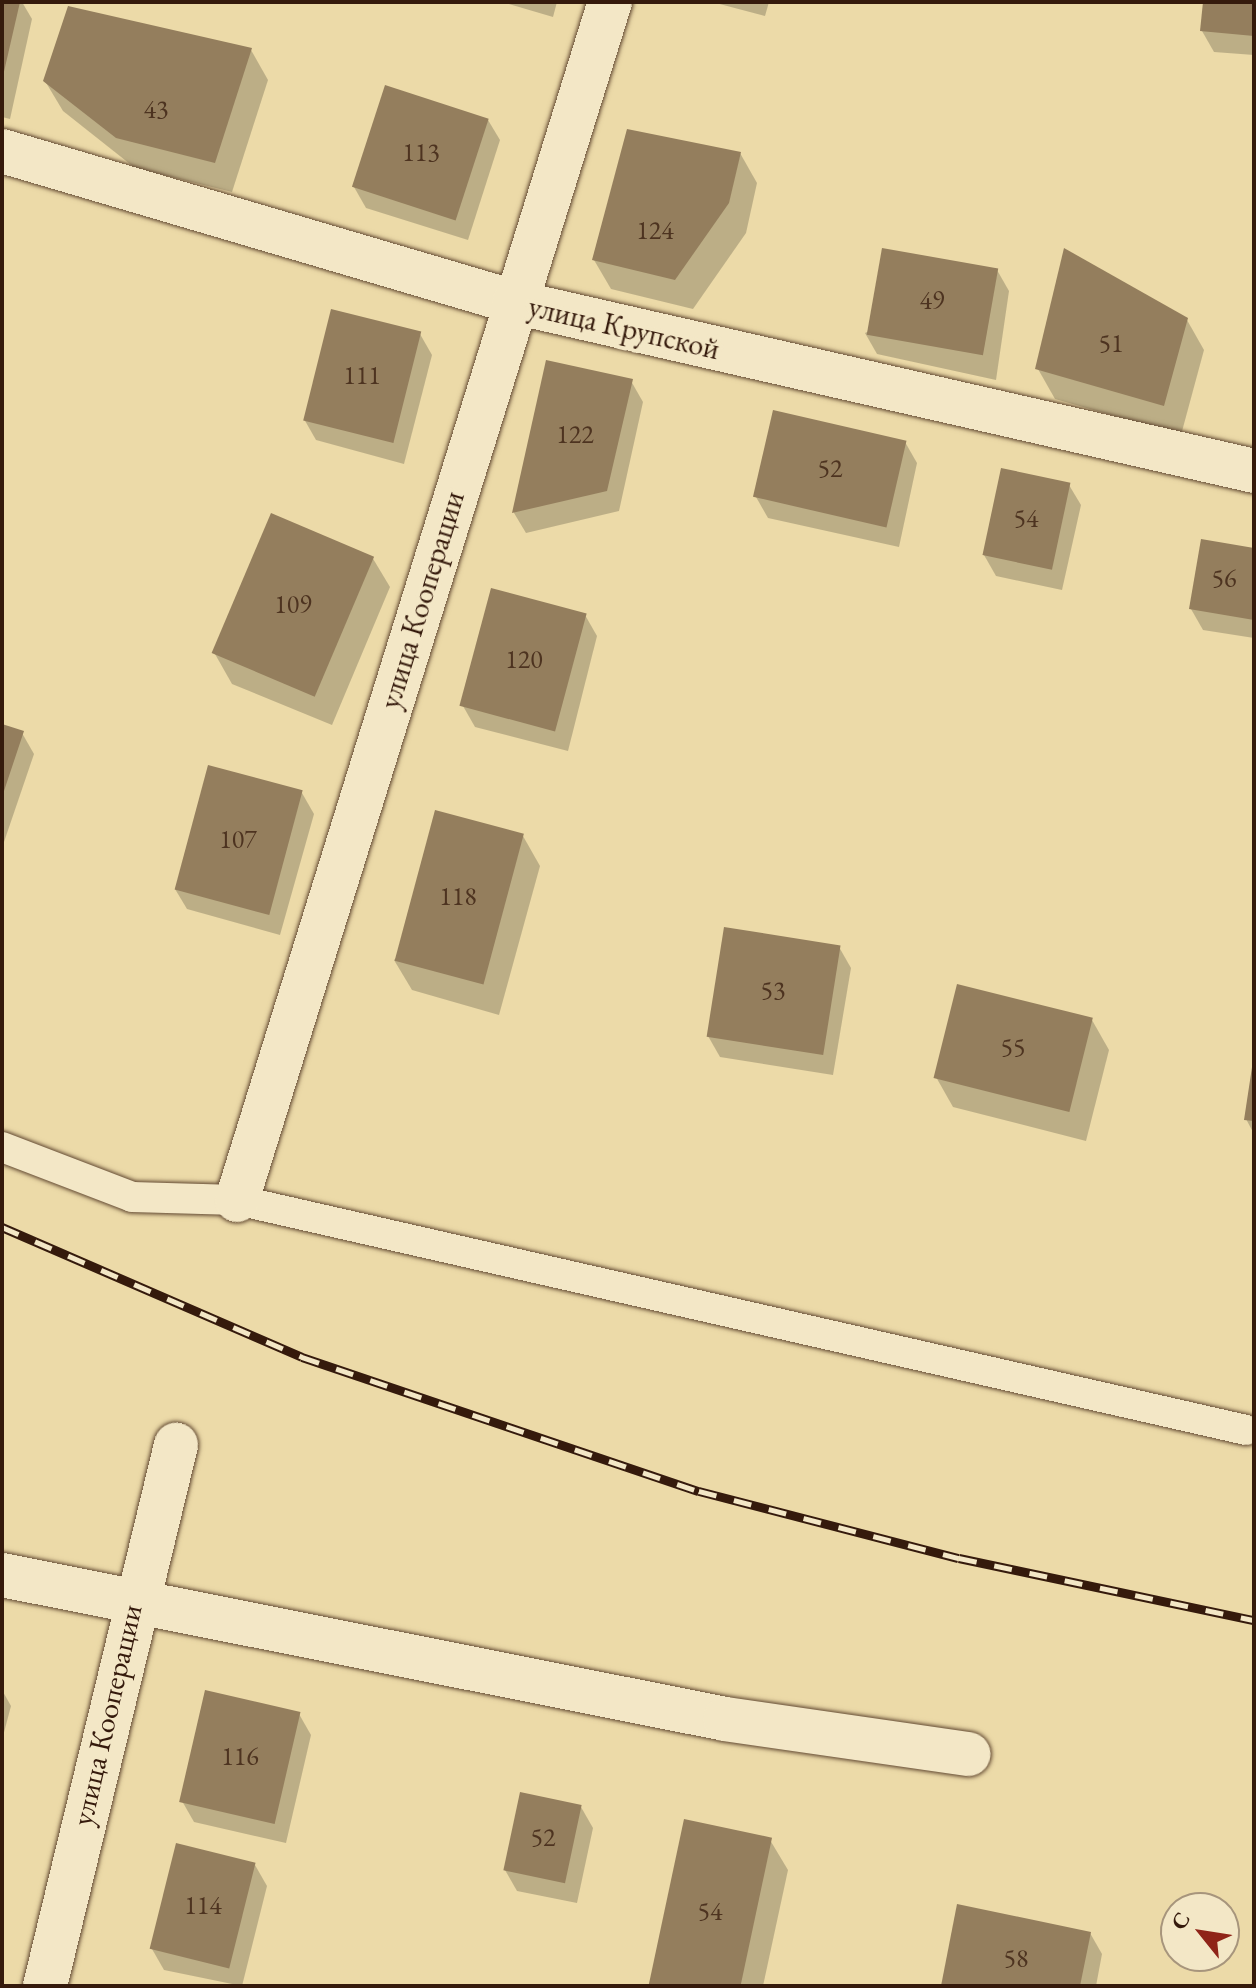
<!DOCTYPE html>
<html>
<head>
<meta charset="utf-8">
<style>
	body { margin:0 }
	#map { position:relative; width:1256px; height:1988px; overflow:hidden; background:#ecdaa8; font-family:"EB Garamond",serif }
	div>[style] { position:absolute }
	.shadow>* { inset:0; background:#0003 }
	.building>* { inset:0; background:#947e5d; transform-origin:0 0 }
	.roads { filter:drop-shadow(0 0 2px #634a33) drop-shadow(0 0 2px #634a33) }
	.service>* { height:30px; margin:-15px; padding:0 15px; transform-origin:15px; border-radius:15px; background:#f3e7c6 }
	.minor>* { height:44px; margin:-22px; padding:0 22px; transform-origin:22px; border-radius:22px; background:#f3e7c6 }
	.rail>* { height:9px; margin-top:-4.5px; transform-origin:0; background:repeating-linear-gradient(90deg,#f3e7c6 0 18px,#351a0c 0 36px); box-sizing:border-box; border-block:2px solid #351a0c }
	span { translate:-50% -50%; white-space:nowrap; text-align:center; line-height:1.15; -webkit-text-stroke:8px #f3e7c6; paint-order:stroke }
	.number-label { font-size:26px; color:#4d3320 }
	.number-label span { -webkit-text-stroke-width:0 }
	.street-label { font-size:30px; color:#351a0c }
	.frame { position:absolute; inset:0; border:4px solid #351a0c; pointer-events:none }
	.north { position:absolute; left:1160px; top:1892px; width:80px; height:80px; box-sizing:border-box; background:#f3e7c6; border:2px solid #a7957c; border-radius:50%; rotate:300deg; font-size:22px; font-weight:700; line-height:32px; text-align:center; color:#351a0c }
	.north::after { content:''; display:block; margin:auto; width:28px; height:36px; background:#8f2418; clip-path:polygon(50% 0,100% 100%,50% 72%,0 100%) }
</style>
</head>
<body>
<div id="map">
	<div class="shadow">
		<div style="clip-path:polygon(2px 2px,22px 2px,32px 19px,10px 119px,2px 117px)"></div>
		<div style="clip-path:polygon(502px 2px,557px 2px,553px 17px)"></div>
		<div style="clip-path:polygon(712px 2px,769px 2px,765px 16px)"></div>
		<div style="clip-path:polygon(1205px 2px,1254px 2px,1254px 55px,1214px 52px,1202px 31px)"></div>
		<div style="clip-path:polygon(251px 50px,268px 80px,232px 192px,135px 168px,63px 111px,45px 81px)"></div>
		<div style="clip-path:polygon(488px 120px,500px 140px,468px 240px,366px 208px,354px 187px)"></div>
		<div style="clip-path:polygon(740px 153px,757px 183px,746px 233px,693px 309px,611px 289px,594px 260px)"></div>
		<div style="clip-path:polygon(997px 270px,1009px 291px,996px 380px,877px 354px,865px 333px)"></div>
		<div style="clip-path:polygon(1187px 320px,1204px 350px,1181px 435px,1055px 399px,1038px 369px)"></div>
		<div style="clip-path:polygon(420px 334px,432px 355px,404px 464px,316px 440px,304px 419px)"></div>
		<div style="clip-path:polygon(547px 363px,631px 381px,643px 402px,619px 511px,526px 533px,514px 513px)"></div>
		<div style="clip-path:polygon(905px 442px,917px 463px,899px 547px,768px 518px,756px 497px)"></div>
		<div style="clip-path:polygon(1069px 485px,1081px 505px,1062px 590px,996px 576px,984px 555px)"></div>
		<div style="clip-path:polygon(1254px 550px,1254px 638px,1203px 630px,1191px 609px)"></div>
		<div style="clip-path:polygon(372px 557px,390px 587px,332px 725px,232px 684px,215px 654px)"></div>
		<div style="clip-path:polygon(585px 615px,597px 636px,568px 751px,475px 727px,463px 706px)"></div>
		<div style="clip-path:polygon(2px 726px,22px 733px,34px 754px,4px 842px)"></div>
		<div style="clip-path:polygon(302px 793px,314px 814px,280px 935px,187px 909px,175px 889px)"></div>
		<div style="clip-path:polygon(523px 836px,540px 866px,499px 1015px,412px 990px,394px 960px)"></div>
		<div style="clip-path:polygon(839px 947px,851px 968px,833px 1075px,720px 1057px,708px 1036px)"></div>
		<div style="clip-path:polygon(1092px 1020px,1109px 1050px,1086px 1141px,953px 1107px,936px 1077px)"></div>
		<div style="clip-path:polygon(1254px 1055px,1254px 1134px,1246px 1119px)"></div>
		<div style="clip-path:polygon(2px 1690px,11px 1706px,2px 1740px)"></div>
		<div style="clip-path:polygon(299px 1714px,311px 1735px,286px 1843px,194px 1822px,182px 1801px)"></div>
		<div style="clip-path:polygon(581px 1807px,593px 1828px,577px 1903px,517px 1891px,505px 1870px)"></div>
		<div style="clip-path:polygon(770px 1840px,788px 1870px,763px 1986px,650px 1986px)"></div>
		<div style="clip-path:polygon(255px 1865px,267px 1886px,242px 1986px,164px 1970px,152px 1949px)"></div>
		<div style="clip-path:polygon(1090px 1933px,1102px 1954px,1096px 1986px,943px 1986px)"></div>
	</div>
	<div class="building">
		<div style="clip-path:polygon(2px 2px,20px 2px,3px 76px,2px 76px)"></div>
		<div style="clip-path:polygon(1203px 2px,1254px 2px,1254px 36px,1200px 31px)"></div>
		<div style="clip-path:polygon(68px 6px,252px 48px,215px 163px,116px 138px,43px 81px)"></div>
		<div style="left:385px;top:85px;width:109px;height:107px;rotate:18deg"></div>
		<div style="clip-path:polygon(627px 129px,741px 152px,729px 203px,675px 280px,592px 260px)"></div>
		<div style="left:882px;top:248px;width:118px;height:88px;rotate:10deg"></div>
		<div style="clip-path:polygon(1064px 248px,1188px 318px,1164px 406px,1035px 369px)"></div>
		<div style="left:331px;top:309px;width:93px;height:115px;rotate:14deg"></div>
		<div style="clip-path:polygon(546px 360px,633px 379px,607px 491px,512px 513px)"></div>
		<div style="left:773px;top:410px;width:137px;height:89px;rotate:13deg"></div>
		<div style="left:1001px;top:468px;width:71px;height:89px;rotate:12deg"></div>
		<div style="left:271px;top:513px;width:112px;height:152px;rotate:23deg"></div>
		<div style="clip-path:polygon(1201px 539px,1254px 548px,1254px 620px,1189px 609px)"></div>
		<div style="left:491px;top:588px;width:99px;height:122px;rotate:15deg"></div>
		<div style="clip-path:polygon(2px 724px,24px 731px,3px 794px,2px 793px)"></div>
		<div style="left:208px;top:765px;width:98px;height:129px;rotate:15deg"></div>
		<div style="left:435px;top:810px;width:92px;height:156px;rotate:15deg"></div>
		<div style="left:724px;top:927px;width:118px;height:111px;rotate:9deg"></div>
		<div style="left:957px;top:984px;width:140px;height:97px;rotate:14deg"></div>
		<div style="clip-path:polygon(1254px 1054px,1254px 1121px,1244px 1120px)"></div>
		<div style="left:205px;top:1690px;width:98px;height:115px;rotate:13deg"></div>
		<div style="left:520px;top:1792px;width:63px;height:80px;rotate:12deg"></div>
		<div style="left:684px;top:1819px;width:90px;height:171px;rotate:12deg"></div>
		<div style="left:176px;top:1843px;width:82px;height:109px;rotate:14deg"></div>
		<div style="clip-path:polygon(957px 1904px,1091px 1932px,1080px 1986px,941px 1986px)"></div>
	</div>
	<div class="roads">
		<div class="service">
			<div style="left:2px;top:1147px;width:139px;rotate:21deg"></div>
			<div style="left:132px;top:1197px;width:105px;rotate:1.6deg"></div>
			<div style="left:237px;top:1200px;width:1035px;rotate:12.84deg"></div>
		</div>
		<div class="minor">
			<div style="left:2px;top:151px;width:534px;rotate:16.43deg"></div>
			<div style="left:514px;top:302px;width:759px;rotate:12.86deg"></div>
			<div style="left:237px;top:1200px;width:1255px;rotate:-72.71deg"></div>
			<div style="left:2px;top:1575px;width:737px;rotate:11.26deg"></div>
			<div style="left:725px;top:1719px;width:246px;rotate:8.2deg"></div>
			<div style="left:45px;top:1986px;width:557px;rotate:-76.39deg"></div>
		</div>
	</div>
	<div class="rail">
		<div style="left:2px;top:1227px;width:327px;rotate:23.4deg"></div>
		<div style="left:302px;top:1357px;width:419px;rotate:18.7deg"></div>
		<div style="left:699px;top:1491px;width:268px;rotate:14.5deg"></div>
		<div style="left:959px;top:1558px;width:301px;rotate:11.9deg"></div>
	</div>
	<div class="number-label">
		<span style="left:156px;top:110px">43</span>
		<span style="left:421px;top:153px">113</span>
		<span style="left:655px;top:231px">124</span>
		<span style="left:932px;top:301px">49</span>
		<span style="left:1111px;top:344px">51</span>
		<span style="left:362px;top:376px">111</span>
		<span style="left:575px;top:435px">122</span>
		<span style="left:830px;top:469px">52</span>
		<span style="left:1026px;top:519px">54</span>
		<span style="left:1224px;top:579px">56</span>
		<span style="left:293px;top:605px">109</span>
		<span style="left:524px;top:660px">120</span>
		<span style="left:238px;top:840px">107</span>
		<span style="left:458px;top:897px">118</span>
		<span style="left:773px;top:991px">53</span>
		<span style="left:1013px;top:1048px">55</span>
		<span style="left:240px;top:1757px">116</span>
		<span style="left:543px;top:1838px">52</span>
		<span style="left:203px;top:1906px">114</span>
		<span style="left:710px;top:1912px">54</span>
		<span style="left:1016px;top:1959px">58</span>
	</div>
	<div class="street-label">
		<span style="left:624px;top:328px;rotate:13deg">улица Крупской</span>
		<span style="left:422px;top:600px;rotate:-73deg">улица Кооперации</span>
		<span style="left:107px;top:1715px;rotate:-77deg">улица Кооперации</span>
	</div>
	<div class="frame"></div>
	<div class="north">С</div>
</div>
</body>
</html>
